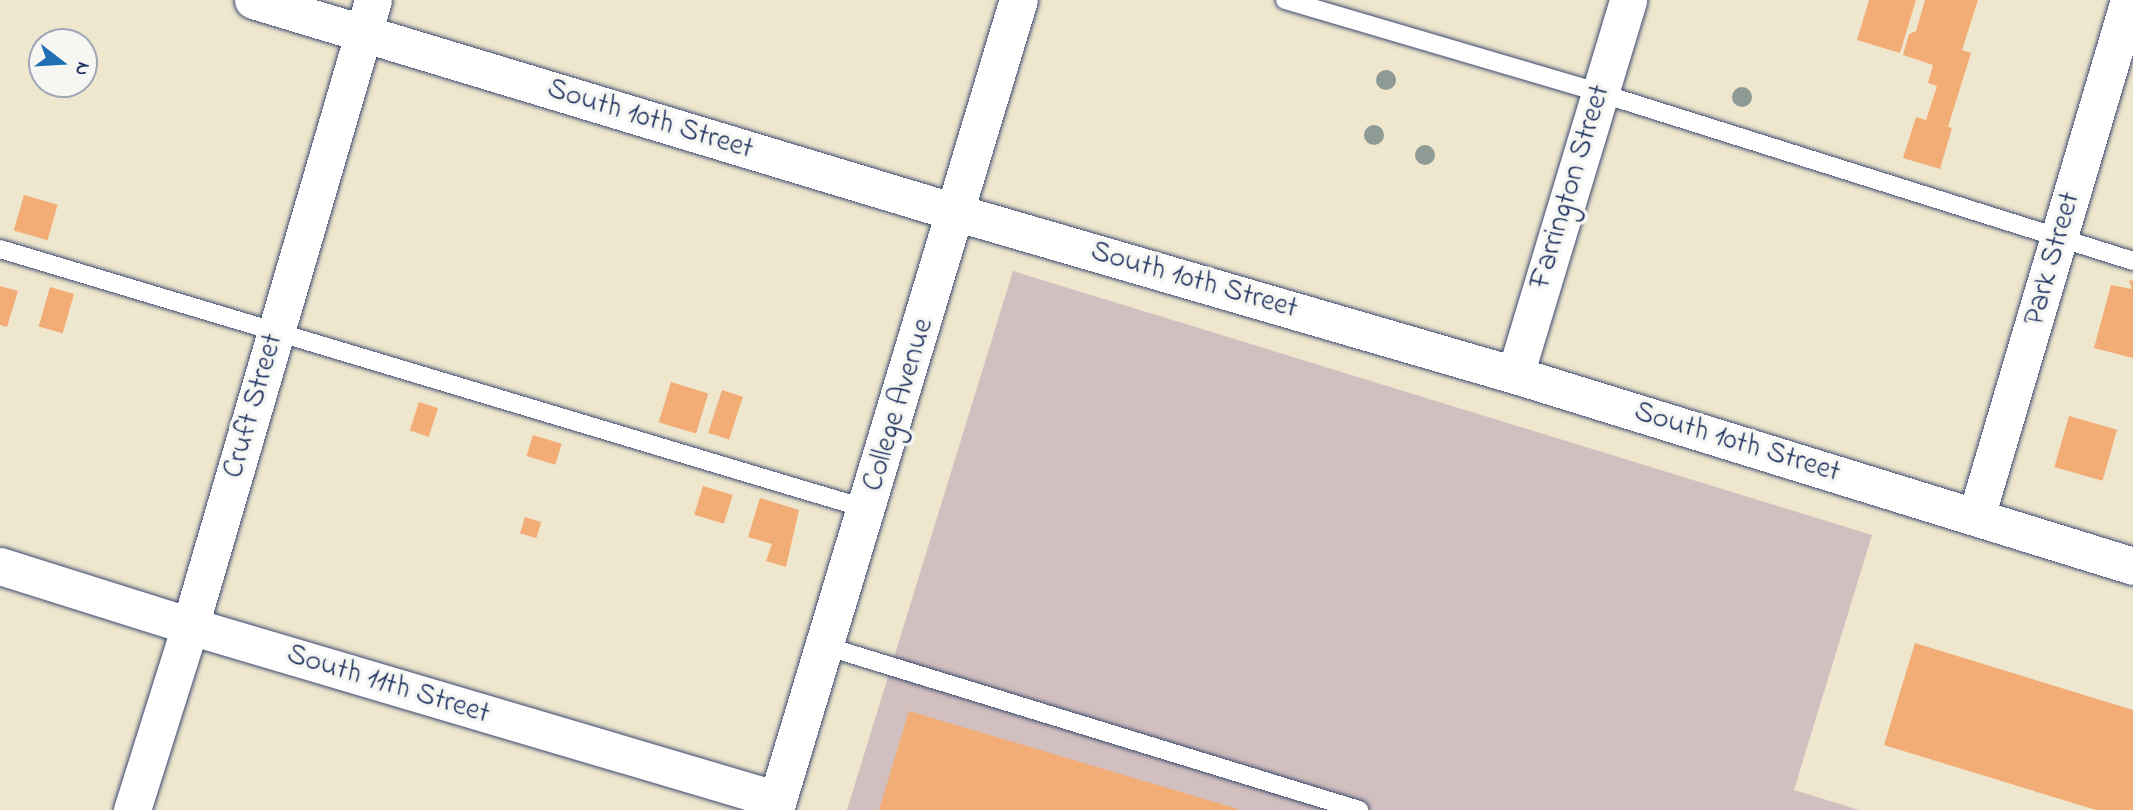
<!DOCTYPE html>
<html>
<head>
<meta charset="utf-8">
<style>
	body { margin:0 }
	#map { position:relative; width:2133px; height:810px; overflow:hidden; background:#eee6cd; font-family:"Indie Flower",sans-serif }
	div>[style] { position:absolute }
	.industrial>* { inset:0; background:#d2bfbf }
	.building>* { inset:0; background:#f2ad77; transform-origin:0 0 }
	.roads { filter:drop-shadow(0 0 2px #3b4a6f) drop-shadow(0 0 2px #3b4a6f) }
	.lane>* { height:18px; margin:-9px; padding:0 9px; transform-origin:9px; border-radius:9px; background:#fff }
	.street>* { height:37px; margin:-18.5px; padding:0 18.5px; transform-origin:18.5px; border-radius:18.5px; background:#fff }
	.secondary>* { height:38px; margin:-19px; padding:0 19px; transform-origin:19px; border-radius:19px; background:#fff }
	.trees>* { width:20px; height:20px; margin:-10px; border-radius:50%; background:#8e9b94 }
	span { translate:-50% -50%; white-space:nowrap; text-align:center; line-height:1.15; -webkit-text-stroke:7px #f6f6f2; paint-order:stroke }
	.street-label { font-size:30px; color:#1b2f5e }
	.north { position:absolute; left:28px; top:28px; width:70px; height:70px; box-sizing:border-box; background:#f6f6f2; border:2px solid #9ea6b7; border-radius:50%; rotate:107deg; font-size:19px; font-weight:700; line-height:28px; text-align:center; color:#1b2f5e }
	.north::after { content:''; display:block; margin:auto; width:24px; height:32px; background:#1f6fb2; clip-path:polygon(50% 0,100% 100%,50% 72%,0 100%) }
</style>
</head>
<body>
<div id="map">
	<div class="industrial">
		<div style="clip-path:polygon(1013px 271px,1872px 535px,1794px 790px,1859px 810px,847px 810px)"></div>
	</div>
	<div class="building">
		<div style="clip-path:polygon(1869px 0,1916px 0,1900px 53px,1857px 40px)"></div>
		<div style="clip-path:polygon(1925px 0,1978px 0,1962px 50px,1971px 53px,1948px 127px,1952px 128px,1940px 169px,1903px 158px,1916px 117px,1926px 120px,1937px 86px,1928px 83px,1933px 65px,1903px 55px,1909px 34px,1916px 31px)"></div>
		<div style="left:24px;top:195px;width:35px;height:37px;rotate:16deg"></div>
		<div style="clip-path:polygon(2129px 280px,2133px 281px,2133px 358px,2094px 348px,2111px 285px,2132px 289px)"></div>
		<div style="clip-path:polygon(0 286px,18px 291px,7px 327px,0 325px)"></div>
		<div style="left:50px;top:287px;width:25px;height:41px;rotate:16deg"></div>
		<div style="left:671px;top:382px;width:39px;height:42px;rotate:17deg"></div>
		<div style="left:722px;top:390px;width:22px;height:45px;rotate:18deg"></div>
		<div style="left:419px;top:402px;width:20px;height:30px;rotate:18deg"></div>
		<div style="left:2069px;top:416px;width:50px;height:53px;rotate:16deg"></div>
		<div style="left:533px;top:435px;width:30px;height:22px;rotate:17deg"></div>
		<div style="left:703px;top:486px;width:31px;height:30px;rotate:17deg"></div>
		<div style="clip-path:polygon(760px 498px,799px 510px,786px 567px,766px 561px,772px 544px,748px 537px)"></div>
		<div style="left:525px;top:517px;width:17px;height:17px;rotate:17deg"></div>
		<div style="clip-path:polygon(1915px 643px,2133px 710px,2133px 810px,2096px 810px,1884px 745px)"></div>
		<div style="clip-path:polygon(909px 711px,1238px 809px,1238px 810px,879px 810px)"></div>
	</div>
	<div class="roads">
		<div class="lane">
			<div style="left:1285px;top:0;width:328px;rotate:16.4deg"></div>
			<div style="left:1600px;top:93px;width:559px;rotate:17.49deg"></div>
			<div style="left:0;top:249px;width:905px;rotate:16.69deg"></div>
			<div style="left:825px;top:646px;width:559px;rotate:17.07deg"></div>
		</div>
		<div class="street">
			<div style="left:253px;top:0;width:736px;rotate:16.81deg"></div>
			<div style="left:958px;top:213px;width:580px;rotate:16.22deg"></div>
			<div style="left:1515px;top:375px;width:647px;rotate:17.17deg"></div>
			<div style="left:1515px;top:375px;width:392px;rotate:-73.2deg"></div>
			<div style="left:1976px;top:517px;width:539px;rotate:-73.51deg"></div>
			<div style="left:0;top:566px;width:199px;rotate:17.5deg"></div>
			<div style="left:190px;top:626px;width:613px;rotate:16.48deg"></div>
			<div style="left:132px;top:810px;width:193px;rotate:-72.5deg"></div>
			<div style="left:190px;top:626px;width:652px;rotate:-73.7deg"></div>
		</div>
		<div class="secondary">
			<div style="left:775px;top:810px;width:846px;rotate:-73.24deg"></div>
		</div>
	</div>
	<div class="trees">
		<div style="left:1386px;top:80px"></div>
		<div style="left:1742px;top:97px"></div>
		<div style="left:1374px;top:135px"></div>
		<div style="left:1425px;top:155px"></div>
	</div>
	<div class="street-label">
		<span style="left:650px;top:120px;rotate:17deg">South 10th Street</span>
		<span style="left:1571px;top:187px;rotate:-73deg">Farrington Street</span>
		<span style="left:2053px;top:259px;rotate:-74deg">Park Street</span>
		<span style="left:1194px;top:281px;rotate:16deg">South 10th Street</span>
		<span style="left:899px;top:405px;rotate:-73deg">College Avenue</span>
		<span style="left:254px;top:406px;rotate:-74deg">Cruft Street</span>
		<span style="left:1737px;top:443px;rotate:17deg">South 10th Street</span>
		<span style="left:388px;top:685px;rotate:17deg">South 11th Street</span>
	</div>
	<div class="north">N</div>
</div>
</body>
</html>
